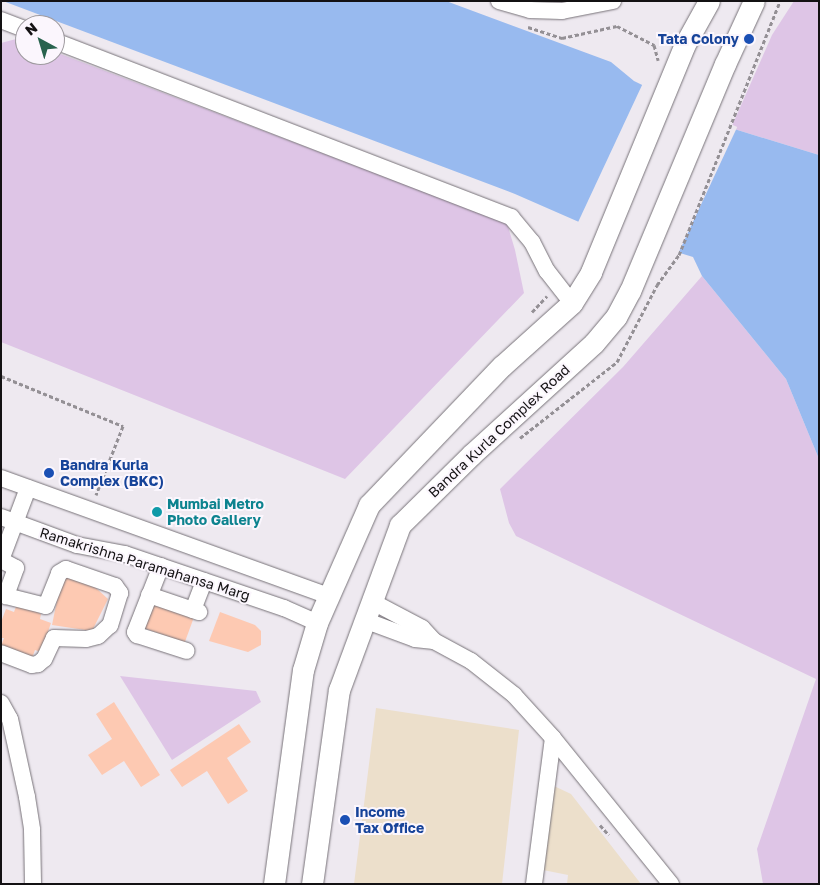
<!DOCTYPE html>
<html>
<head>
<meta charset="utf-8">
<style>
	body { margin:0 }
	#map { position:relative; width:820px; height:885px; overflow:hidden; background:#eee9f0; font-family:"Golos Text",sans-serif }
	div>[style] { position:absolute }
	.commercial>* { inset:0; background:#ecdfcb }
	.green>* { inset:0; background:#dec5e6 }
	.water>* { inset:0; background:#98baef }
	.pier>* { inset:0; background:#eee9f0; transform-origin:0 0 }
	.building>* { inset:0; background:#fdc9b2; transform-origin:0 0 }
	.path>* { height:3px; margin-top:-1.5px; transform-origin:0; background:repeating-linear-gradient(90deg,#949095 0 4px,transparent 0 6.5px) }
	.roads { filter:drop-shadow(0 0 1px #777278) drop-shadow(0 0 1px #777278) }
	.minor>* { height:16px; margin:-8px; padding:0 8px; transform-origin:8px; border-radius:8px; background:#fff }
	.major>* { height:21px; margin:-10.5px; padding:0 10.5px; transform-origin:10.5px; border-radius:10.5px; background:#fff }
	.dots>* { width:14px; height:14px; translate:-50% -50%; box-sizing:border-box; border:2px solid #fbf6fd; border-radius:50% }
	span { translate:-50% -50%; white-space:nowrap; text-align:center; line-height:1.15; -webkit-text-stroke:4px #fbf6fd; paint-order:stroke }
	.transit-label { font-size:14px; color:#164399; font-weight:700 }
	.right { translate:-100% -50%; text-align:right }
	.left { translate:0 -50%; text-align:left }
	.street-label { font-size:14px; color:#131113 }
	.culture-label { font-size:14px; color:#0d838f; font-weight:700 }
	.frame { position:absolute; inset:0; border:2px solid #131113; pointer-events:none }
	.north { position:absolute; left:15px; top:15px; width:50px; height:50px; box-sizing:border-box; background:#fbf6fd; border:1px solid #9e9a9f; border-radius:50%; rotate:321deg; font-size:14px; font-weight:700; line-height:20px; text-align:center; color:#131113 }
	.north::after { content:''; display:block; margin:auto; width:18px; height:22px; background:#28634e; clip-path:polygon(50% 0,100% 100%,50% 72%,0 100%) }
</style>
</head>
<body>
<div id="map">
	<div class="commercial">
		<div style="clip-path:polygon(376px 708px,519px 730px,502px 884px,354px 884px)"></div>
		<div style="clip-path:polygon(554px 786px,571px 794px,641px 884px,567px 884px,568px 875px,543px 870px)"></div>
	</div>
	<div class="green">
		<div style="clip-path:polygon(794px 1px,819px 1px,819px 155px,731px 128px,772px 35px)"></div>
		<div style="clip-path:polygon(20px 38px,25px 40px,25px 55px,55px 55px,55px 52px,507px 223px,515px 250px,524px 293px,345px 479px,1px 342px,1px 43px)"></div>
		<div style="clip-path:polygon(702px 276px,786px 379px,819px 459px,819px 884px,763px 884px,757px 849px,816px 679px,516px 536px,509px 523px,500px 489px,623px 367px)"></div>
		<div style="clip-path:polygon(120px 676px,256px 691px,261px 702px,172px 760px)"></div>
	</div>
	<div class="water">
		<div style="clip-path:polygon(3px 1px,446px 1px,611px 62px,634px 81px,731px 128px,819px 155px,819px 459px,786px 379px,702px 276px,693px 257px,579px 222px,515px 194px)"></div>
	</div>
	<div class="pier">
		<div style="left:643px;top:83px;width:104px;height:154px;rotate:25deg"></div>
	</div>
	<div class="building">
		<div style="clip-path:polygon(62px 576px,84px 577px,108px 599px,92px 631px,52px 625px)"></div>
		<div style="left:152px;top:598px;width:46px;height:31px;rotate:20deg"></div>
		<div style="clip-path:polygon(18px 601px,41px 614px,40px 619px,51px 623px,41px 652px,35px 650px,32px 658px,1px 646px,4px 638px,1px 638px,1px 622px,6px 609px,14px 612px)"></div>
		<div style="clip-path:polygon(220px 612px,255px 625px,261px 631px,261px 645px,248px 652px,209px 641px)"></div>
		<div style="clip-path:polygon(114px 702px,160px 775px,141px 787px,124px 761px,102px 775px,88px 755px,112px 739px,96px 714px)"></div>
		<div style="clip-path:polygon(239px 724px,251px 742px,227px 758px,248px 791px,228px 804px,207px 771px,182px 787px,170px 770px)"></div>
	</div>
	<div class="path">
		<div style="left:528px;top:27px;width:36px;rotate:18deg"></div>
		<div style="left:562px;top:38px;width:56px;rotate:-12.3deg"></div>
		<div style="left:617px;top:26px;width:42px;rotate:27.2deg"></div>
		<div style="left:654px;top:45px;width:16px;rotate:75deg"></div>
		<div style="left:532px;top:312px;width:22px;rotate:-47deg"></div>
		<div style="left:1px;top:376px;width:132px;rotate:22.3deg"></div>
		<div style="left:123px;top:426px;width:74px;rotate:111.4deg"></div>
		<div style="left:520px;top:438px;width:123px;rotate:-38.1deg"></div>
		<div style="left:617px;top:362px;width:87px;rotate:-62.5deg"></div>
		<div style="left:657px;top:285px;width:37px;rotate:-54deg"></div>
		<div style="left:679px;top:255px;width:273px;rotate:-68.3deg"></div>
		<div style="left:600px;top:825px;width:13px;rotate:48deg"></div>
	</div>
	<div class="roads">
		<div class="minor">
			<div style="left:499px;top:1px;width:32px;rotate:16deg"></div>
			<div style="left:530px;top:10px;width:32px;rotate:2deg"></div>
			<div style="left:562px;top:11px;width:52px;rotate:-11.1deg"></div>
			<div style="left:1px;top:20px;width:26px;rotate:21deg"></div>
			<div style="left:55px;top:41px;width:489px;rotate:21.1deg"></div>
			<div style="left:511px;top:217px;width:33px;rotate:50deg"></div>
			<div style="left:532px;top:242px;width:33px;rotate:63deg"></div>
			<div style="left:547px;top:271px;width:41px;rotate:52deg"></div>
			<div style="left:1px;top:478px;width:349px;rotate:19.8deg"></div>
			<div style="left:1px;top:517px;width:81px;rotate:20.2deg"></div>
			<div style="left:77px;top:545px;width:49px;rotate:10.6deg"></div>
			<div style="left:125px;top:554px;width:168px;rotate:18.8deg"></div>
			<div style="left:284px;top:608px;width:36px;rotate:24deg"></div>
			<div style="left:1px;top:560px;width:17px;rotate:28deg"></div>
			<div style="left:16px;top:568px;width:30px;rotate:110deg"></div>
			<div style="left:6px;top:596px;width:41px;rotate:14deg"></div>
			<div style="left:46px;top:606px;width:35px;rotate:-68deg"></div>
			<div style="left:59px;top:573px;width:8px;rotate:-30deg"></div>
			<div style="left:66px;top:569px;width:52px;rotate:19.1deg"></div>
			<div style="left:115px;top:586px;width:9px;rotate:54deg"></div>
			<div style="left:120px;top:593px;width:34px;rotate:107deg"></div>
			<div style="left:110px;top:625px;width:16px;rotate:137deg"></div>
			<div style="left:98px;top:636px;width:12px;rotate:166deg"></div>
			<div style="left:86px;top:639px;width:32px;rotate:-178deg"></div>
			<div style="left:54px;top:638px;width:23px;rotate:115deg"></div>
			<div style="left:44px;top:659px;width:8px;rotate:140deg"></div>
			<div style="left:38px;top:664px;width:6px;rotate:171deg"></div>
			<div style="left:32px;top:665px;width:33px;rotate:-159deg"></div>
			<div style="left:1px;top:560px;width:77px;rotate:-69.4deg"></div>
			<div style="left:161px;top:566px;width:71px;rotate:111.5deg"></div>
			<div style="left:135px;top:632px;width:4px;rotate:56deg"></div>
			<div style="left:137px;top:635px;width:52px;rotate:17.7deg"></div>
			<div style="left:149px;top:595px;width:53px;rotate:18.8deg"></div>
			<div style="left:371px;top:601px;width:58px;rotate:27.9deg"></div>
			<div style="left:422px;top:628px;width:18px;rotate:47deg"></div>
			<div style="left:434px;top:641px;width:42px;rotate:28.4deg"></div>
			<div style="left:471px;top:661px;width:55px;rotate:38.3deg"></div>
			<div style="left:514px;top:695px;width:58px;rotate:47.8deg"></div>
			<div style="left:553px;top:738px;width:188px;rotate:51.1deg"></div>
			<div style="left:193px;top:610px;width:31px;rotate:-69deg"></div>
			<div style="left:364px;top:620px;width:54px;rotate:20.4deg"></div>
			<div style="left:415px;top:639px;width:19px;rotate:6deg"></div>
			<div style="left:1px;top:703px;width:18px;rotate:61deg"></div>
			<div style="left:10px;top:719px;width:80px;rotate:77.7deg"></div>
			<div style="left:27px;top:797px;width:33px;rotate:81deg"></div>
			<div style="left:32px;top:830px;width:54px;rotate:88.9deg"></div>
			<div style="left:534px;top:884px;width:147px;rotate:-82.6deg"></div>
		</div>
		<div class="major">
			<div style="left:274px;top:884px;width:216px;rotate:-82.3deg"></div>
			<div style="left:303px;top:670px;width:49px;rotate:-73.4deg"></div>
			<div style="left:317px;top:623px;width:129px;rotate:-66.2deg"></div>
			<div style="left:369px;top:505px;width:192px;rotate:-46.3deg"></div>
			<div style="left:502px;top:366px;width:94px;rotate:-42deg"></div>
			<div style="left:572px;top:303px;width:36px;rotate:-58deg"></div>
			<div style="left:591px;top:272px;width:244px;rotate:-67.6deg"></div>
			<div style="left:684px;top:46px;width:51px;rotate:-60.9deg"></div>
			<div style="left:312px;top:884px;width:196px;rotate:-82.1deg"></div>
			<div style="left:339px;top:690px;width:176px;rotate:-69.7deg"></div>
			<div style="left:400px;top:525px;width:100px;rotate:-44.6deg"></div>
			<div style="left:471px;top:455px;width:166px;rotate:-42.3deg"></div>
			<div style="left:594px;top:343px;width:34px;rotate:-50deg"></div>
			<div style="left:616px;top:317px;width:30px;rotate:-62deg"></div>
			<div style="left:630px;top:291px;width:246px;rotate:-67.3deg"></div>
			<div style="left:725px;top:64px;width:69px;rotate:-65.3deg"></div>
		</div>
	</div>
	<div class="dots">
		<div style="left:749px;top:39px;background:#1a4fb4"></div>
		<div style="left:49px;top:473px;background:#1a4fb4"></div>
		<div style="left:157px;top:512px;background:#0f9aa8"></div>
		<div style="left:345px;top:820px;background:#1a4fb4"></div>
	</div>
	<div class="transit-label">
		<span class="right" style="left:739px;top:39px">Tata Colony</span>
		<span class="left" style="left:60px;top:473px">Bandra Kurla<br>Complex (BKC)</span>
		<span class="left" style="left:355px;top:820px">Income<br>Tax Office</span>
	</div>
	<div class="street-label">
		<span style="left:499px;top:431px;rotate:-43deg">Bandra Kurla Complex Road</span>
		<span style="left:145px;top:564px;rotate:17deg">Ramakrishna Paramahansa Marg</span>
	</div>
	<div class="culture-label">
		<span class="left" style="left:167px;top:512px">Mumbai Metro<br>Photo Gallery</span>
	</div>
	<div class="frame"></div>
	<div class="north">N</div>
</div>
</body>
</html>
